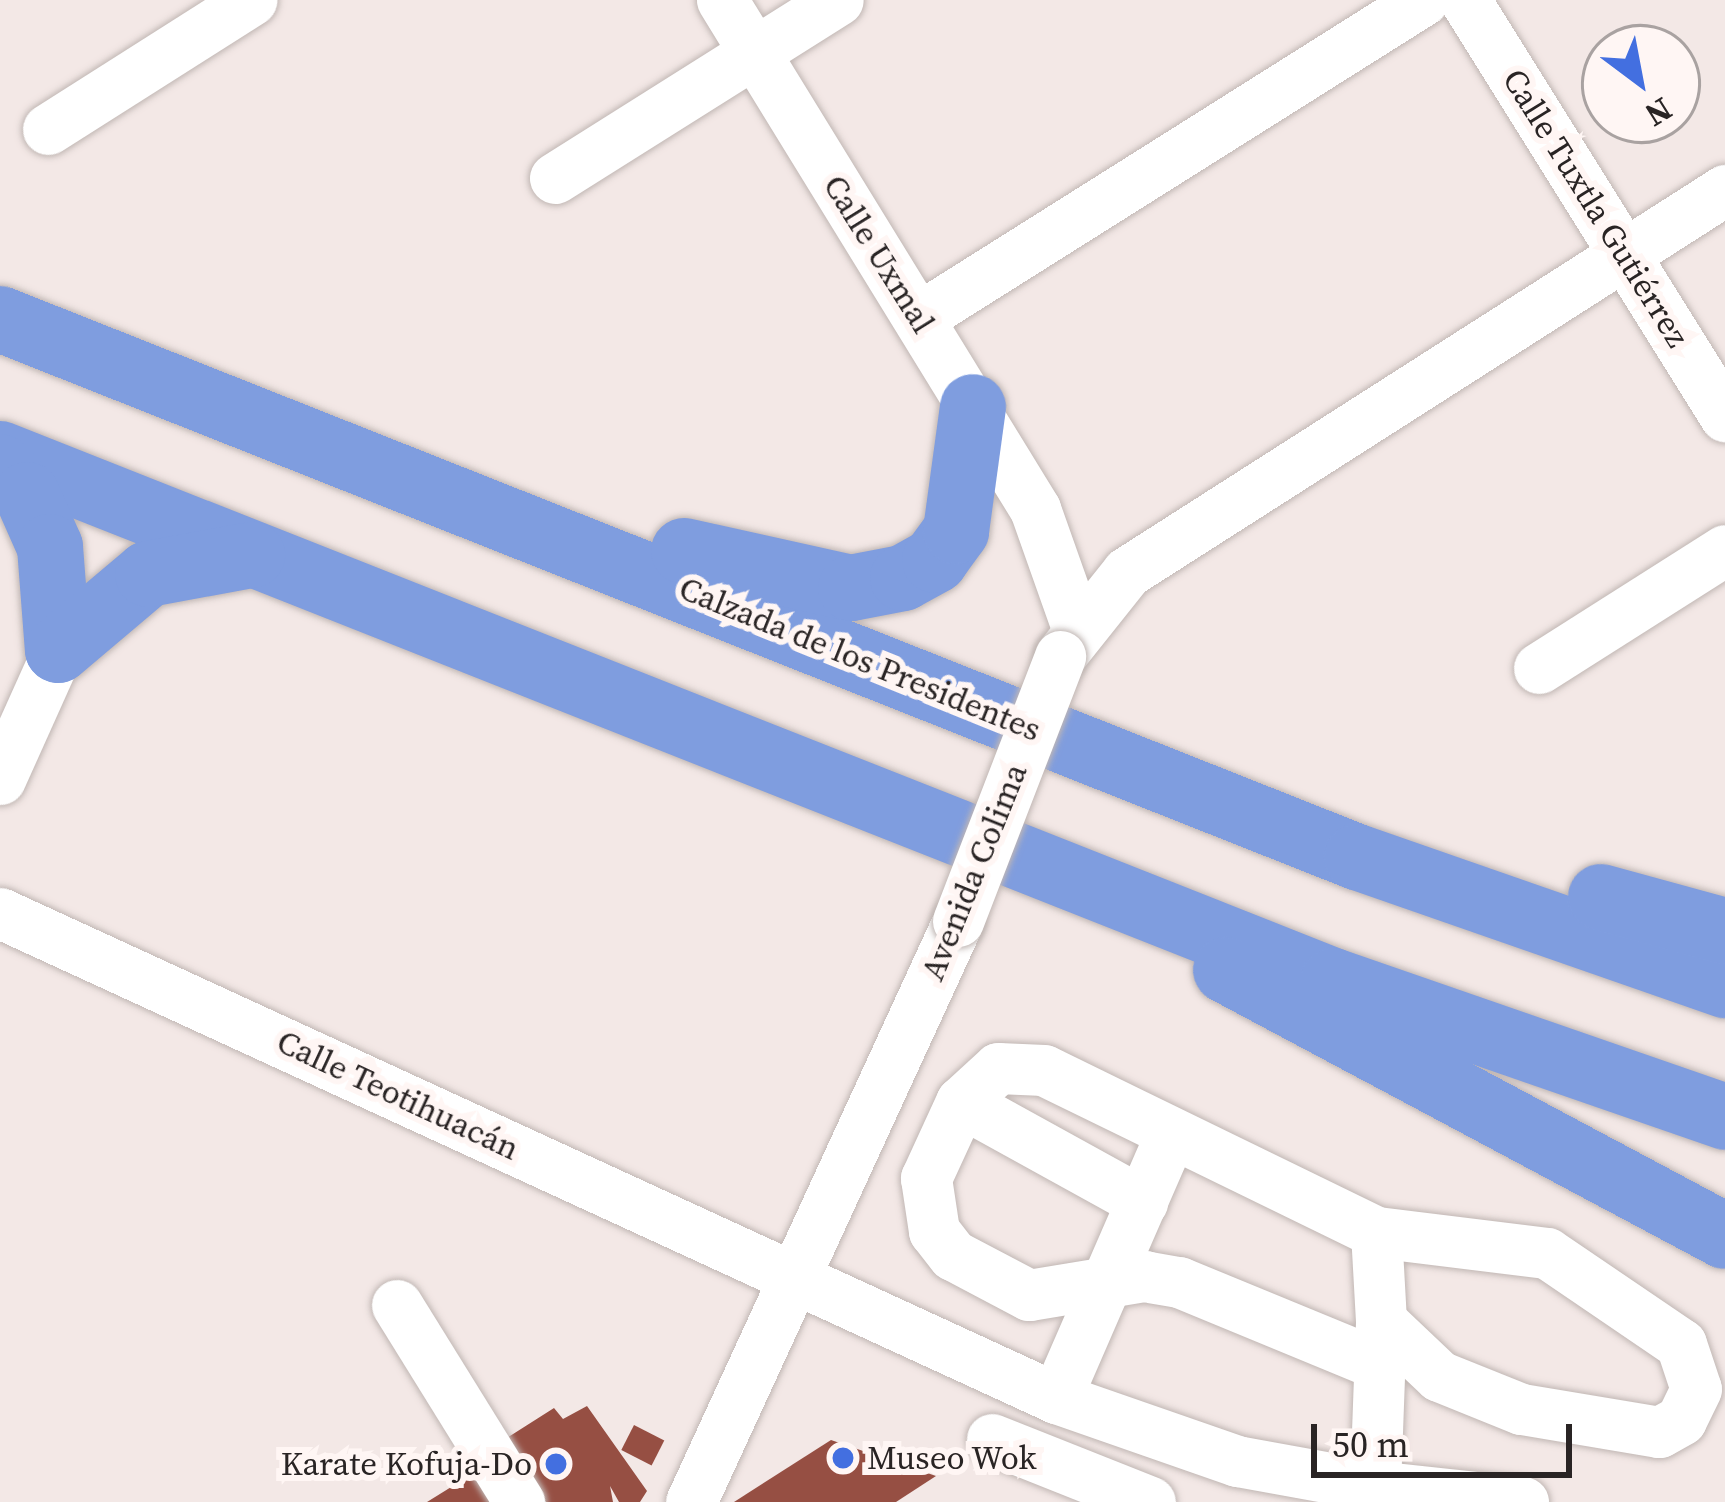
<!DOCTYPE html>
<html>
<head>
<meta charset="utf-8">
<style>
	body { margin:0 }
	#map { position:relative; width:1725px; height:1502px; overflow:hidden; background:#f3e8e6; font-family:"Source Serif 4",serif }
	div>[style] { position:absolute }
	.building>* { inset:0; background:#964f43; transform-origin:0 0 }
	.roads { filter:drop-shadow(0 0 3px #c1b7b4) drop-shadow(0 0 3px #c1b7b4) }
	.minor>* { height:51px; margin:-25.5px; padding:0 25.5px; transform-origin:25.5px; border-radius:25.5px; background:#fff }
	.highway>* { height:66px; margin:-33px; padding:0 33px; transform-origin:33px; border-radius:33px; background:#7f9ddf }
	.bridges { filter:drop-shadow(0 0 3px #c1b7b4) drop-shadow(0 0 3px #c1b7b4) }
	.minor-bridge>* { height:51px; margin:-25.5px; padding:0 25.5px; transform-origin:25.5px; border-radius:25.5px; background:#fff }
	.dots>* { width:33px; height:33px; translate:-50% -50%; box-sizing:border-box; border:6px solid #fff6f4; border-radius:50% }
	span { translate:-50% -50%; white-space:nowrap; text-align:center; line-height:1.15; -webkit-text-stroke:12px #fff6f4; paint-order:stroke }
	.street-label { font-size:33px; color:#292424 }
	.poi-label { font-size:33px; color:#292424 }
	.left { translate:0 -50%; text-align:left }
	.right { translate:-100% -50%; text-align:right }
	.north { position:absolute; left:1581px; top:24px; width:120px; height:120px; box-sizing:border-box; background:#fff6f4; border:3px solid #a9a2a1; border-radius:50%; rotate:148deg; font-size:33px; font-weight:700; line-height:48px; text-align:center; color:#292424 }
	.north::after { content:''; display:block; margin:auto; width:42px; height:54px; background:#436fe0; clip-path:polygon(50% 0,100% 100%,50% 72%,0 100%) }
	.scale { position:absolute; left:1311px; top:1424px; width:261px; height:54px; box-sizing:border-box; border:6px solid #292424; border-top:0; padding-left:15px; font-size:36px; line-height:42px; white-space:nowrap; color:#292424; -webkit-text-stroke:9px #fff6f4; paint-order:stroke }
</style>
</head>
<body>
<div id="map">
	<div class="building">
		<div style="clip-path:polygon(587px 1406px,647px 1491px,640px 1502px,619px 1502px,610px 1486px,613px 1502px,546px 1502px,507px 1438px,554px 1408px,563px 1419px)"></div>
		<div style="left:634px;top:1425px;width:34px;height:28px;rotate:27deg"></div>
		<div style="clip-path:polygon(831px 1440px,936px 1476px,896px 1502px,734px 1502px)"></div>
		<div style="clip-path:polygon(477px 1471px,497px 1502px,427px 1502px)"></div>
	</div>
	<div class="roads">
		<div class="minor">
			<div style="left:722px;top:0;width:598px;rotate:58.41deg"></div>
			<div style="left:1035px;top:509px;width:123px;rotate:70.5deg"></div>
			<div style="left:1465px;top:0;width:491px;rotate:58deg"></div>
			<div style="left:48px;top:129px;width:241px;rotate:-32.4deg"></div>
			<div style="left:555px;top:178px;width:334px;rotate:-32.2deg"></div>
			<div style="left:918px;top:318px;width:597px;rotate:-32.2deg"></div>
			<div style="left:1060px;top:656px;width:107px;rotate:-51.4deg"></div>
			<div style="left:1127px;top:572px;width:710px;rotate:-32.57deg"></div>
			<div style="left:1539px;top:668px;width:220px;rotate:-32.4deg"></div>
			<div style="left:0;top:779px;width:141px;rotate:-65.8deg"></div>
			<div style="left:0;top:913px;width:1162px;rotate:24.67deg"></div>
			<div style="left:1056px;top:1398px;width:192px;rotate:19.2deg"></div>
			<div style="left:1237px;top:1461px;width:140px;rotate:10.3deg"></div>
			<div style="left:1375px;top:1486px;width:165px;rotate:-87.9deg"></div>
			<div style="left:1381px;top:1321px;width:89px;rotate:-93.2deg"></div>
			<div style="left:1376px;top:1232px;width:369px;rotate:-154deg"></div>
			<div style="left:1044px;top:1070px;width:46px;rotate:-177.5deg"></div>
			<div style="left:998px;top:1068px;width:50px;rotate:137.4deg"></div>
			<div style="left:961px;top:1102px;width:84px;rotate:114.7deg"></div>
			<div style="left:926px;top:1178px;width:54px;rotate:81.4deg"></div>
			<div style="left:934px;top:1231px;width:31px;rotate:52deg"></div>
			<div style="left:953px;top:1255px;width:86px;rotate:27.8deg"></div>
			<div style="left:1029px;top:1295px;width:117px;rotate:-9.4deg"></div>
			<div style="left:1144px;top:1276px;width:36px;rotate:10deg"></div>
			<div style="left:1179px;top:1282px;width:215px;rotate:22.4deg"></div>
			<div style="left:961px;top:1102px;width:207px;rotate:28.9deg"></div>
			<div style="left:1376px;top:1232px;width:172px;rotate:7deg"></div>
			<div style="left:1547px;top:1253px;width:162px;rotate:34.2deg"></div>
			<div style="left:1681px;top:1344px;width:47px;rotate:71.6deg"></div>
			<div style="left:1696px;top:1389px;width:34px;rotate:116deg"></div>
			<div style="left:1681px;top:1420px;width:25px;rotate:151deg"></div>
			<div style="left:1659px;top:1432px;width:140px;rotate:-170.5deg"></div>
			<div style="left:1521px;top:1409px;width:88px;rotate:-158.1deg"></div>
			<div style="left:1439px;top:1376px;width:80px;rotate:-136.5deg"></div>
			<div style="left:397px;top:1305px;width:232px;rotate:58.2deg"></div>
			<div style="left:1056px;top:1398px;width:289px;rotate:-66.5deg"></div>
			<div style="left:992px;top:1439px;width:170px;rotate:21.7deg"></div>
			<div style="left:1375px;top:1486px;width:149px;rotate:6.2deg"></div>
			<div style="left:691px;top:1502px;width:639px;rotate:-65.32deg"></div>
		</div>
		<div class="highway">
			<div style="left:0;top:319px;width:1460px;rotate:21.63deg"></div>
			<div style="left:1357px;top:857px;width:390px;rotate:19.2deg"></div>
			<div style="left:0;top:454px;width:1433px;rotate:21.57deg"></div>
			<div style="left:1333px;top:981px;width:415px;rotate:19.1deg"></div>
			<div style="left:0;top:467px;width:39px;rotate:46deg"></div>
			<div style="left:27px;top:495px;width:57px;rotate:66.1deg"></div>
			<div style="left:50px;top:547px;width:103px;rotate:85.6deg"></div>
			<div style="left:684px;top:551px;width:171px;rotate:12.5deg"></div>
			<div style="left:851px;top:588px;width:53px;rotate:-10.9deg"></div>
			<div style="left:903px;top:578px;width:37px;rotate:-29deg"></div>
			<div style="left:935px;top:560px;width:36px;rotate:-54deg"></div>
			<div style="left:956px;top:531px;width:125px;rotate:-82.2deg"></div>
			<div style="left:58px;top:650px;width:118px;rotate:-40.2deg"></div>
			<div style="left:148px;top:574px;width:106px;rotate:-10.4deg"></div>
			<div style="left:1601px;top:897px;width:129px;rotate:15.3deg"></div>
			<div style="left:1226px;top:970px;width:565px;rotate:28.06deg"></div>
		</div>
	</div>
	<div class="bridges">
		<div class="minor-bridge">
			<div style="left:958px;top:921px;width:284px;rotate:-68.9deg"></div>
		</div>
	</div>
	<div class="dots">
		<div style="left:843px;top:1458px;background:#436fe0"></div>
		<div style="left:556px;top:1464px;background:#436fe0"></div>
	</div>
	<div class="street-label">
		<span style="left:1596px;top:208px;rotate:58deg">Calle Tuxtla Gutiérrez</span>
		<span style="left:879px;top:254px;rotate:58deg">Calle Uxmal</span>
		<span style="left:860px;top:659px;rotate:22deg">Calzada de los Presidentes</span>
		<span style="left:974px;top:872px;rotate:-68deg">Avenida Colima</span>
		<span style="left:398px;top:1095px;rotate:25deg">Calle Teotihuacán</span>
	</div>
	<div class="poi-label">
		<span class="left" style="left:867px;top:1458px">Museo Wok</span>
		<span class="right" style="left:532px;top:1464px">Karate Kofuja-Do</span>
	</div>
	<div class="north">N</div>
	<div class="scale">50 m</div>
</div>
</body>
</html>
